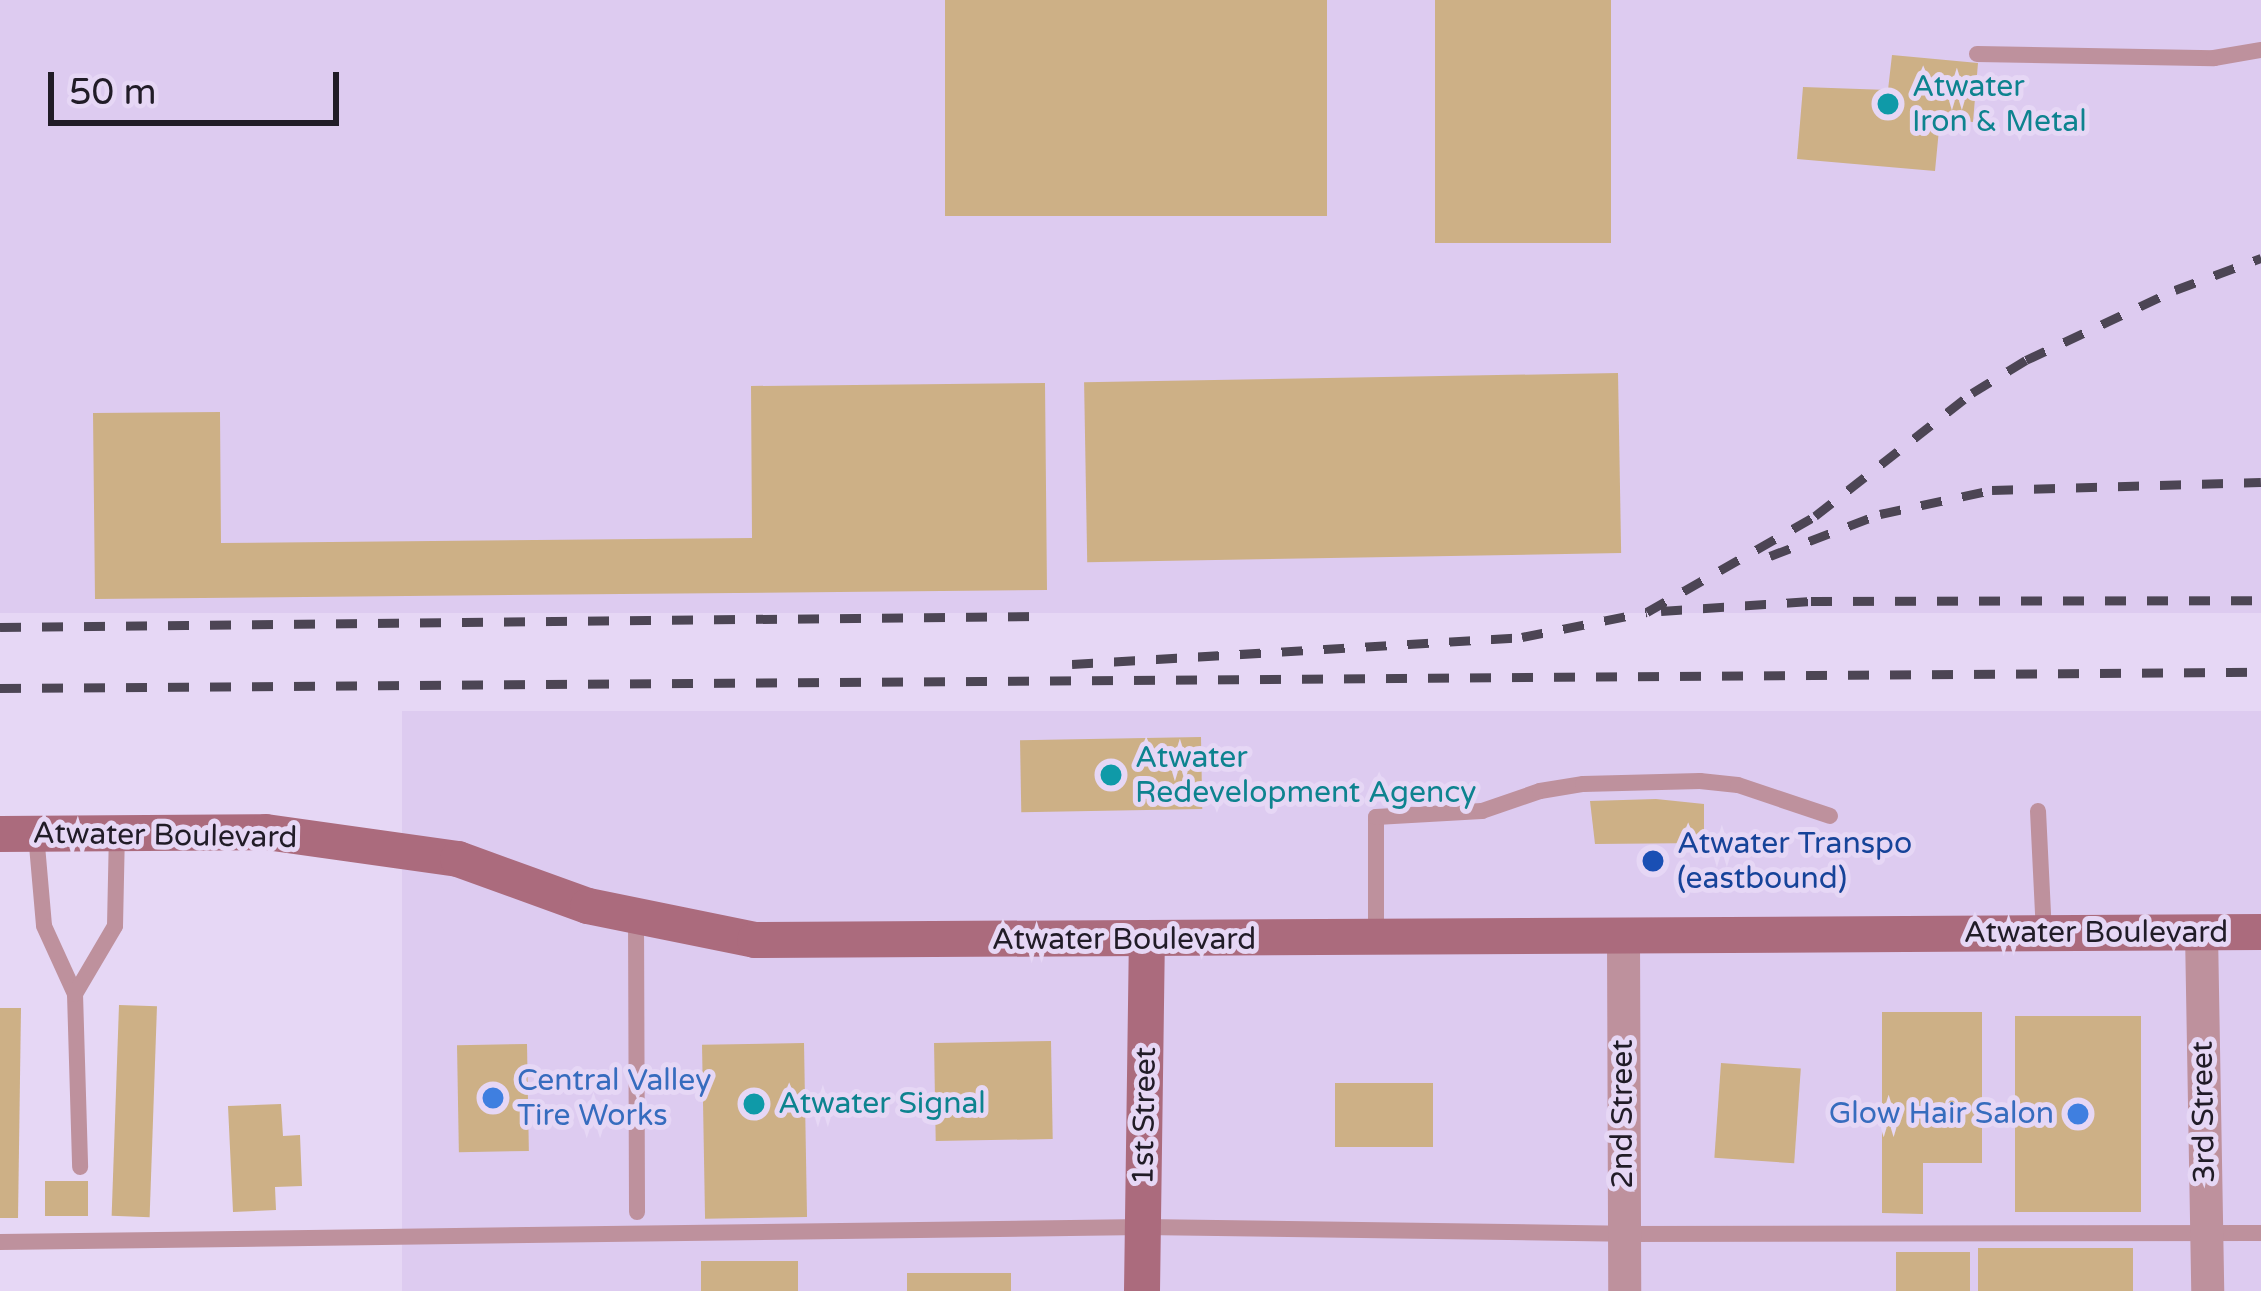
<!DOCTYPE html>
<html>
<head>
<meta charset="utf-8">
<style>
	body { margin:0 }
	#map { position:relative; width:2261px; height:1291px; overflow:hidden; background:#e6d7f5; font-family:"Varela Round",sans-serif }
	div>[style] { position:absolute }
	.built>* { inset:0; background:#ddcbf0; transform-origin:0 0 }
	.building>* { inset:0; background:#cdb086; transform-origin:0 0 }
	.lane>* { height:16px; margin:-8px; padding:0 8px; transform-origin:8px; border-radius:8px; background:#be919d }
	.street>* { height:33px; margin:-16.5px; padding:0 16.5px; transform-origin:16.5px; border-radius:16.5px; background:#be919d }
	.secondary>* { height:36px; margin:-18px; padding:0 18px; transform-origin:18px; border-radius:18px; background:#ab6b7d }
	.rail>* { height:9px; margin-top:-4.5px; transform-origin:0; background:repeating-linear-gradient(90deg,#4c4554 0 21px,transparent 0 42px) }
	.dots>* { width:33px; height:33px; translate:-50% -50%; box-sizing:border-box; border:6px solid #e6d7f5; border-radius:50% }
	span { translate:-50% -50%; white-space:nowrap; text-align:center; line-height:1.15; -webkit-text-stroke:10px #e6d7f5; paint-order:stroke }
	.culture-label { font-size:30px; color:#0d838f }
	.left { translate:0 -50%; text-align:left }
	.street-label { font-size:30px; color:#211c27 }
	.transit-label { font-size:30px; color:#164399 }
	.shop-label { font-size:30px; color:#366cbe }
	.right { translate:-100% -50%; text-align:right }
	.scale { position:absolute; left:48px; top:72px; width:291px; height:54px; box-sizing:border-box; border:6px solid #211c27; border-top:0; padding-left:15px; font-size:36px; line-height:42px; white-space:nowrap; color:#211c27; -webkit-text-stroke:9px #e6d7f5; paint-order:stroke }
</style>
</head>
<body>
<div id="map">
	<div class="built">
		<div style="left:0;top:0;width:2261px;height:613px"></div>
		<div style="left:2261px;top:711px;width:580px;height:1859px;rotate:90deg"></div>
	</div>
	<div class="building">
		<div style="left:945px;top:0;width:382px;height:216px"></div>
		<div style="left:1435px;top:0;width:176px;height:243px"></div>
		<div style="clip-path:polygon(1892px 55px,1978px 63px,1973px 122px,1940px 119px,1935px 171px,1797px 159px,1803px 87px,1888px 90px)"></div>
		<div style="left:1618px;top:373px;width:180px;height:534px;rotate:89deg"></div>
		<div style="clip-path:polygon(1045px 383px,1047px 590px,95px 599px,93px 413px,220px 412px,221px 543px,752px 538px,751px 386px)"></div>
		<div style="left:1201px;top:737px;width:72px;height:181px;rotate:89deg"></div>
		<div style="clip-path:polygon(1656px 799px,1704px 804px,1704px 843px,1595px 844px,1590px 801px)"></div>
		<div style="left:119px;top:1005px;width:38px;height:211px;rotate:2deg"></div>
		<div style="clip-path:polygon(0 1008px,21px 1008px,18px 1218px,0 1218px)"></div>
		<div style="clip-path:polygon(1882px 1012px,1982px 1012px,1982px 1163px,1923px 1163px,1923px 1214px,1882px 1213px)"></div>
		<div style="left:2015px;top:1016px;width:126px;height:196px"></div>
		<div style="left:1051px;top:1041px;width:98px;height:117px;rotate:89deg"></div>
		<div style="left:804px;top:1043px;width:174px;height:102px;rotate:89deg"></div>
		<div style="left:527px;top:1044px;width:107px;height:70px;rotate:89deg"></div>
		<div style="left:1721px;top:1063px;width:80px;height:95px;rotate:4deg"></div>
		<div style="left:1335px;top:1083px;width:98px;height:64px"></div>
		<div style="clip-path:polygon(281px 1104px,283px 1136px,300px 1135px,302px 1186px,275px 1187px,276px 1210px,233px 1212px,228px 1106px)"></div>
		<div style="left:45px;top:1181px;width:43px;height:35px"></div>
		<div style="left:1978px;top:1248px;width:155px;height:43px"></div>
		<div style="left:1970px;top:1252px;width:39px;height:74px;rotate:90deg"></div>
		<div style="left:701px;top:1261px;width:97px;height:30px"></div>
		<div style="left:907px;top:1273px;width:104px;height:18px"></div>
	</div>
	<div class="lane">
		<div style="left:1977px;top:54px;width:237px;rotate:1deg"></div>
		<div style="left:2214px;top:58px;width:48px;rotate:-9.7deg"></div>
		<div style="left:2038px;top:811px;width:122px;rotate:87.2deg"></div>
		<div style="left:36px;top:834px;width:92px;rotate:85deg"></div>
		<div style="left:44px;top:926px;width:75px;rotate:65.5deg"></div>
		<div style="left:75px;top:994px;width:173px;rotate:88.3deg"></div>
		<div style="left:636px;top:917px;width:295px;rotate:89.8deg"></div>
		<div style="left:1376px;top:938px;width:121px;rotate:-90deg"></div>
		<div style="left:1376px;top:817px;width:106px;rotate:-3.2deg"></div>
		<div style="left:1482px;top:811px;width:61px;rotate:-19deg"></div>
		<div style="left:1540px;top:791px;width:44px;rotate:-9.2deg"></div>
		<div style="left:1583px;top:784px;width:117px;rotate:-1.5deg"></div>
		<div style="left:1700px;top:781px;width:38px;rotate:6deg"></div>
		<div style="left:1738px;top:785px;width:97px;rotate:18.6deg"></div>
		<div style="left:75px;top:994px;width:79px;rotate:-59.5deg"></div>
		<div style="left:115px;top:926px;width:93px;rotate:-88.8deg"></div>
		<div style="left:0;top:1242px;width:1143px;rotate:-0.75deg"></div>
		<div style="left:1143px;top:1227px;width:480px;rotate:0.8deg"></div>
		<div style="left:1623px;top:1234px;width:638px;rotate:-0.09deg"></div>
	</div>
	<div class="street">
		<div style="left:2201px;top:932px;width:359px;rotate:89deg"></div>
		<div style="left:1623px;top:937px;width:354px;rotate:89.8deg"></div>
	</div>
	<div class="secondary">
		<div style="left:0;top:834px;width:266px;rotate:-0.4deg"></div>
		<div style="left:266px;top:832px;width:194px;rotate:8deg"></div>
		<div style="left:458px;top:859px;width:138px;rotate:19.9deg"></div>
		<div style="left:588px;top:906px;width:170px;rotate:11.5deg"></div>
		<div style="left:755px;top:940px;width:1506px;rotate:-0.3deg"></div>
		<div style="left:1142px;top:1291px;width:351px;rotate:-89.2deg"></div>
	</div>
	<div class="rail">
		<div style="left:1770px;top:556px;width:118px;rotate:-20.9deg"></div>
		<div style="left:1880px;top:514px;width:115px;rotate:-12.1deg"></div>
		<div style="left:1992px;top:490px;width:269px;rotate:-1.7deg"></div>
		<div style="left:1661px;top:611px;width:150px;rotate:-3.8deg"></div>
		<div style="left:1811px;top:601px;width:450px;rotate:-0.1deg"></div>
		<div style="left:0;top:627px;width:1038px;rotate:-0.61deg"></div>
		<div style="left:1072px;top:664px;width:451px;rotate:-3.4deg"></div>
		<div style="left:1522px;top:637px;width:127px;rotate:-11.3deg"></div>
		<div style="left:1647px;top:612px;width:193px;rotate:-29.7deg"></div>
		<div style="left:1815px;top:516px;width:199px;rotate:-38.1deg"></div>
		<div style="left:1972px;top:393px;width:63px;rotate:-31.4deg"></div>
		<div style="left:2026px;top:360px;width:165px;rotate:-25.2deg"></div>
		<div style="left:2175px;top:290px;width:92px;rotate:-20.4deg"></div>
		<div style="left:0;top:688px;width:2261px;rotate:-0.41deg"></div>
	</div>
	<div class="dots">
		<div style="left:1888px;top:104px;background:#0f9aa8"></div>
		<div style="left:1111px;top:775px;background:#0f9aa8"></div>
		<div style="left:1653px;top:861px;background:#1a4fb4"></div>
		<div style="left:493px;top:1098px;background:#3f7fe0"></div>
		<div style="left:754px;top:1104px;background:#0f9aa8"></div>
		<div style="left:2078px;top:1114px;background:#3f7fe0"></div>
	</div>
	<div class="culture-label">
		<span class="left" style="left:1912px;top:104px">Atwater<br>Iron &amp; Metal</span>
		<span class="left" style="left:1135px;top:775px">Atwater<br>Redevelopment Agency</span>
		<span class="left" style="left:778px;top:1104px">Atwater Signal</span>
	</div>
	<div class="street-label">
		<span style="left:165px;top:836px;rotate:1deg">Atwater Boulevard</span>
		<span style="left:2096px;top:933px">Atwater Boulevard</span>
		<span style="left:1124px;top:940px">Atwater Boulevard</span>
		<span style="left:2204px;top:1112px;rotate:-91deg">3rd Street</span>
		<span style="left:1623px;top:1114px;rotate:-90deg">2nd Street</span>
		<span style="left:1145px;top:1116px;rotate:-89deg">1st Street</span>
	</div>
	<div class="transit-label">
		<span class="left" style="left:1677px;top:861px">Atwater Transpo<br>(eastbound)</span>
	</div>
	<div class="shop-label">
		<span class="left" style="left:517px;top:1098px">Central Valley<br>Tire Works</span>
		<span class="right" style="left:2054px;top:1114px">Glow Hair Salon</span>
	</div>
	<div class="scale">50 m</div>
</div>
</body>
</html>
